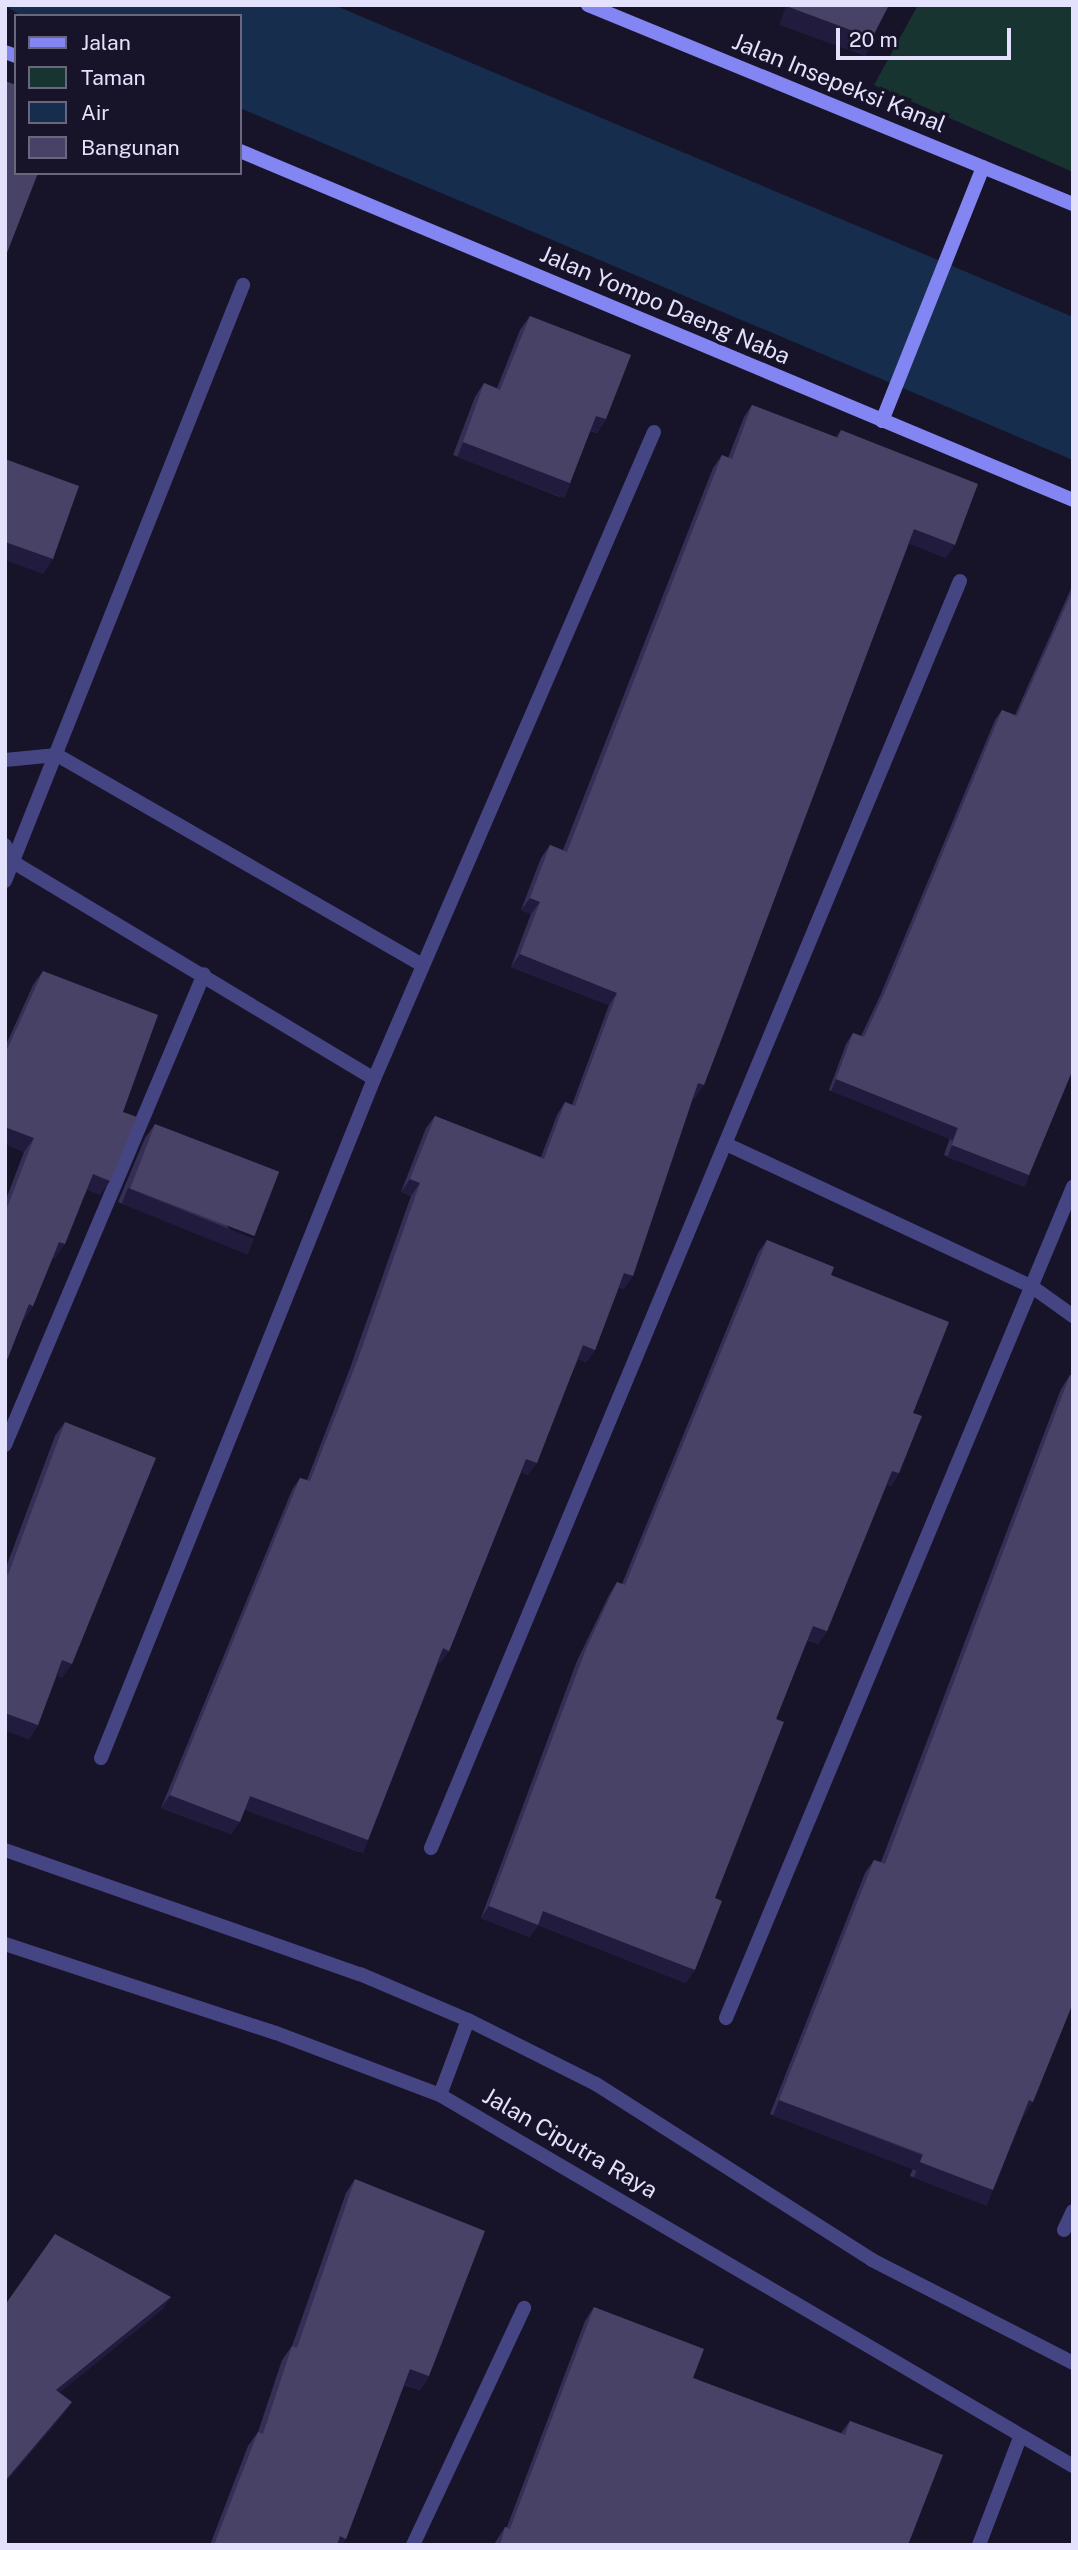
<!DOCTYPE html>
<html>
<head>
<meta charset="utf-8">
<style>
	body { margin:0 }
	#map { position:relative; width:1078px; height:2550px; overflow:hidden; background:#17142a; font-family:"Public Sans",sans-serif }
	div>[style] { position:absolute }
	.green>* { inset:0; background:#183431 }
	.water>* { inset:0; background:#162d4d }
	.street>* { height:14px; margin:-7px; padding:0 7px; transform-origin:7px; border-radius:7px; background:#454584 }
	.secondary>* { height:14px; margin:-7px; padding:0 7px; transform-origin:7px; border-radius:7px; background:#8285f2 }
	.wall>* { inset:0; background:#352f56 }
	.shaded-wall>* { inset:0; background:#211c3d; transform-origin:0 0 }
	.building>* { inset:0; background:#484267; transform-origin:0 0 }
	span { translate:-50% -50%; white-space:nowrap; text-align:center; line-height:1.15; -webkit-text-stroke:7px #17142a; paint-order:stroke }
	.street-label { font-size:23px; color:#e3e1fc }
	.frame { position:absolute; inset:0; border:7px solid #e3e1fc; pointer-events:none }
	.legend { position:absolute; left:14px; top:14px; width:228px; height:161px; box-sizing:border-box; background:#17142a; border:2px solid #69667e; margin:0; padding:9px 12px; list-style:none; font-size:21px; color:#e3e1fc }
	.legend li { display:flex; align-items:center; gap:14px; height:35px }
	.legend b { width:35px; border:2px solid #69667e }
	.scale { position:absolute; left:836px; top:28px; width:175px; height:32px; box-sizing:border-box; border:4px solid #e3e1fc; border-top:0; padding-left:9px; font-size:21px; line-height:24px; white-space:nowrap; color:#e3e1fc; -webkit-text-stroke:5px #17142a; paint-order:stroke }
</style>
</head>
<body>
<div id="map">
	<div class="green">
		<div style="clip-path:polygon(918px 5px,1073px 5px,1073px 172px,874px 85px)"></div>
	</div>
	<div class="water">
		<div style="clip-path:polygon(5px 5px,334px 5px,1073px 317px,1073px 460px,240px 108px,240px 16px,21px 16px)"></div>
	</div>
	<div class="street">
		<div style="left:5px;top:760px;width:52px;rotate:-5.5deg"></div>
		<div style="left:57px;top:755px;width:421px;rotate:29.9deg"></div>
		<div style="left:5px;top:845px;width:19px;rotate:65deg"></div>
		<div style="left:13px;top:862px;width:421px;rotate:31deg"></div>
		<div style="left:5px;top:881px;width:642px;rotate:-68.23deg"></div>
		<div style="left:726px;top:1144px;width:336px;rotate:25deg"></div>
		<div style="left:1031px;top:1286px;width:52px;rotate:35.5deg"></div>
		<div style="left:5px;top:1445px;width:511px;rotate:-67.1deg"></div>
		<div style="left:101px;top:1758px;width:732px;rotate:-68.1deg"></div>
		<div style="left:374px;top:1079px;width:705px;rotate:-66.6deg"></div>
		<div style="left:431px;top:1848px;width:1373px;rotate:-67.34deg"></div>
		<div style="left:5px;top:1850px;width:376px;rotate:19.3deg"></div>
		<div style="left:360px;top:1974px;width:117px;rotate:23.1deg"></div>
		<div style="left:468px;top:2020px;width:143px;rotate:26.6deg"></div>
		<div style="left:596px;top:2084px;width:327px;rotate:32.5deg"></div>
		<div style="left:872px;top:2260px;width:226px;rotate:27.1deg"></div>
		<div style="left:5px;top:1944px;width:285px;rotate:18.2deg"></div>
		<div style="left:276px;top:2033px;width:175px;rotate:20.7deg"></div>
		<div style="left:440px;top:2095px;width:734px;rotate:30.37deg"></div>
		<div style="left:726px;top:2018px;width:901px;rotate:-67.34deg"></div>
		<div style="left:440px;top:2095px;width:80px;rotate:-69.5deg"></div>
		<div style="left:1064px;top:2230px;width:21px;rotate:-65deg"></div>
		<div style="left:413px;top:2545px;width:262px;rotate:-64.9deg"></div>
		<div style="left:979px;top:2545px;width:112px;rotate:-69.1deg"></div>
	</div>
	<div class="secondary">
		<div style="left:588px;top:5px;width:524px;rotate:22.31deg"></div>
		<div style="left:5px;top:52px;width:12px;rotate:20deg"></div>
		<div style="left:240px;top:151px;width:903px;rotate:22.73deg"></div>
		<div style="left:882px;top:421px;width:273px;rotate:-68.3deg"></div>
	</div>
	<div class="wall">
		<div style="clip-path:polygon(530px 316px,606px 419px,597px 433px,590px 431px,570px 483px,560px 497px,453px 455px,475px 397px,484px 383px,497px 388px,520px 330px)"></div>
		<div style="clip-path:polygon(752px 405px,836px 437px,841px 430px,946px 558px,909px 543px,695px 1098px,693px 1097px,624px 1289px,619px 1287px,595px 1350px,586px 1362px,578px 1359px,528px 1475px,521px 1472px,449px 1651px,440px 1663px,438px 1662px,368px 1840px,359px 1852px,245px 1809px,231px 1834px,161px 1808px,292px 1490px,300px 1478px,307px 1480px,349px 1371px,411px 1196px,401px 1192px,426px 1128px,435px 1116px,541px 1157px,557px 1115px,565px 1102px,572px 1105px,609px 1005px,511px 967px,531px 914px,521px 910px,541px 858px,550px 845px,563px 850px,713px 468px,722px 455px,728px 458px,744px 417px)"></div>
		<div style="clip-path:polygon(1073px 584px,1073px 1069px,1029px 1175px,1022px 1186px,944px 1155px,950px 1138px,829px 1090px,846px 1044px,853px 1033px,861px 1036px,880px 996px,995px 720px,1002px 710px,1015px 715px)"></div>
		<div style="clip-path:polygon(43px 971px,123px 1112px,100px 1195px,87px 1189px,55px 1258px,53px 1257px,33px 1306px,24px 1320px,23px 1319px,5px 1365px,5px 1202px,24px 1152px,5px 1144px,5px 1047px,33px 985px)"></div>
		<div style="clip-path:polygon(155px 1124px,245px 1251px,118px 1202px,145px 1138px)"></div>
		<div style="clip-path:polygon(767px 1240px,831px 1275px,913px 1413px,899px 1473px,891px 1486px,887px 1484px,827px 1631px,818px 1644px,807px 1640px,776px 1719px,686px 1983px,538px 1925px,529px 1937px,481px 1918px,577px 1661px,609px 1595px,617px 1582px,622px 1584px,758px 1253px)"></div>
		<div style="clip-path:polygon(1070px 1375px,1024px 2116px,1023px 2116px,983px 2204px,910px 2176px,913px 2168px,770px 2114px,865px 1873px,874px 1860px,881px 1862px,1061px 1389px)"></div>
		<div style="clip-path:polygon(65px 1422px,62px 1678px,57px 1675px,38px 1725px,29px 1739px,5px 1730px,5px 1570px,55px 1436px)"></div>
		<div style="clip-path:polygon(355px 2179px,429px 2376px,420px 2390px,404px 2385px,346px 2539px,341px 2545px,210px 2545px,248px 2446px,258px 2432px,282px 2360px,292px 2346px,346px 2193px)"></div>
		<div style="clip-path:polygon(594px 2307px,693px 2378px,841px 2433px,850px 2421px,908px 2545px,494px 2545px,496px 2541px,505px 2527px,507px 2527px,585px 2321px)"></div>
	</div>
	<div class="shaded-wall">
		<div style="left:786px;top:6px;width:92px;height:20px;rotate:20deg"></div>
		<div style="clip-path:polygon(596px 416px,606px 419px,597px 433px,587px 429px)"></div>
		<div style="left:463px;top:442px;width:115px;height:16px;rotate:21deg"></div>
		<div style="clip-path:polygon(914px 529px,955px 545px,946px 558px,905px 542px)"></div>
		<div style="clip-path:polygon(5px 542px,53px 559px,43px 574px,5px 560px)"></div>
		<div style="clip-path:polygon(530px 898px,540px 902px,531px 914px,521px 910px)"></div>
		<div style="clip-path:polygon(520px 954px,617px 993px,609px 1005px,511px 967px)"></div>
		<div style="left:836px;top:1079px;width:131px;height:13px;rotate:22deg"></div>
		<div style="clip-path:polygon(698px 1083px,704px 1085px,695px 1098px,689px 1096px)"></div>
		<div style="clip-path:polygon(5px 1127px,34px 1138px,24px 1152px,5px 1144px)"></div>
		<div style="left:952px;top:1145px;width:83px;height:13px;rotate:21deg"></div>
		<div style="clip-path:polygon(93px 1174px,110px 1181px,100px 1195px,83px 1188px)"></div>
		<div style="clip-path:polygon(410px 1179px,420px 1183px,411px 1196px,401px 1192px)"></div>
		<div style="left:128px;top:1188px;width:136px;height:17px;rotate:22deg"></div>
		<div style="clip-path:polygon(59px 1242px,65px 1244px,55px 1258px,49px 1256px)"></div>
		<div style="clip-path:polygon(624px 1273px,633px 1276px,624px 1289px,616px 1285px)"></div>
		<div style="clip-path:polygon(29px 1304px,33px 1306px,24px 1320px,19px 1318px)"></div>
		<div style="clip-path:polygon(583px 1345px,595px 1350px,586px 1362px,575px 1358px)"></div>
		<div style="clip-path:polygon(526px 1459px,537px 1463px,528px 1475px,517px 1471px)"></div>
		<div style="clip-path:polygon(892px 1471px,899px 1473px,891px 1486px,884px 1483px)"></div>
		<div style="clip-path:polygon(813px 1626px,827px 1631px,818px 1644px,804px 1638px)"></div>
		<div style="clip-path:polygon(443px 1648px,449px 1651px,440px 1663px,434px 1661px)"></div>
		<div style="clip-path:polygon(62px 1660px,72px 1664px,62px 1678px,53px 1674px)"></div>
		<div style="clip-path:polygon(5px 1713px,38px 1725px,29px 1739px,5px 1730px)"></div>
		<div style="clip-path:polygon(170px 1795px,240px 1822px,231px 1834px,161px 1808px)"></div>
		<div style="left:250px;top:1796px;width:126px;height:15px;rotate:20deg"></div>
		<div style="clip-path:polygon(489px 1906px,543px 1911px,695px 1970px,686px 1983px,538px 1925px,529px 1937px,481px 1918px)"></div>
		<div style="left:779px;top:2100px;width:154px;height:17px;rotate:21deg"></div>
		<div style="clip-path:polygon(1029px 2100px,1033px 2102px,1024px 2116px,1019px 2114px)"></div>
		<div style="left:920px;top:2162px;width:78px;height:17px;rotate:21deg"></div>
		<div style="clip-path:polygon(171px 2297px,162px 2310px,47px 2403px,56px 2390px)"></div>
		<div style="clip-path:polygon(410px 2369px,429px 2376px,420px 2390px,400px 2383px)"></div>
		<div style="clip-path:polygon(72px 2402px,63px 2415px,5px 2483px,5px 2481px)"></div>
		<div style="clip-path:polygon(340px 2536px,346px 2539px,341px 2545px,334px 2545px)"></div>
	</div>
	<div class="building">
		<div style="clip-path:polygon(787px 5px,889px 5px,872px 38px,786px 6px)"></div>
		<div style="clip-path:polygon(5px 81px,16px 85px,16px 173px,38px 173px,5px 258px)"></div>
		<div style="clip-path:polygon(530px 316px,631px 355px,606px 419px,596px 416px,570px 483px,463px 442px,484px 383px,500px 390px)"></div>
		<div style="clip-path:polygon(752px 405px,838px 438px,841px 430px,978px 484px,955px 545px,914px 529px,722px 1038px,704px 1085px,698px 1083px,633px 1276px,624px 1273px,595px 1350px,583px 1345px,537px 1463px,526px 1459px,449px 1651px,443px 1648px,368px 1840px,250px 1796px,240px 1822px,170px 1795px,300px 1478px,310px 1481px,358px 1359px,420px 1183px,410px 1179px,435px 1116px,544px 1159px,565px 1102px,575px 1106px,617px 993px,520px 954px,540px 902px,530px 898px,550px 845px,567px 852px,722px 455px,732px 459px)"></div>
		<div style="clip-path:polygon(5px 459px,79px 486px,53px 559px,5px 542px)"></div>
		<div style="clip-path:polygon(1073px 590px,1073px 1069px,1029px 1175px,952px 1145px,958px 1128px,836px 1079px,853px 1033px,864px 1037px,888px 985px,1002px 710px,1017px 716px)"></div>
		<div style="clip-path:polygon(43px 971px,158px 1015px,123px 1112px,137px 1117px,110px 1181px,93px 1174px,65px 1244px,59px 1242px,33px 1306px,29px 1304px,5px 1365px,5px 1213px,34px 1138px,5px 1127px,5px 1054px)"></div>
		<div style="left:155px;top:1124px;width:133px;height:69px;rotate:21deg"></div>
		<div style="clip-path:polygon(767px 1240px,834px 1267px,831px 1275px,949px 1322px,913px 1413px,922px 1416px,899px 1473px,892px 1471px,827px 1631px,813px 1626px,776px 1719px,784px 1722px,715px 1898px,722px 1901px,695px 1970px,543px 1911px,538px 1925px,489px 1906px,586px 1649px,617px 1582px,625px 1585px)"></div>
		<div style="clip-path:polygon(1070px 1375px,1073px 1376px,1073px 2003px,1033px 2102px,1029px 2100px,993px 2190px,920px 2162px,923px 2154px,779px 2100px,874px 1860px,885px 1864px)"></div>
		<div style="clip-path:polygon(65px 1422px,156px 1458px,72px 1664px,62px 1660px,38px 1725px,5px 1713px,5px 1574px,8px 1575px)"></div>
		<div style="clip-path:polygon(355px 2179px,485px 2231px,429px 2376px,410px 2369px,346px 2539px,340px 2536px,337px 2545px,214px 2545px,258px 2432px,263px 2434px,292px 2346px,297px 2348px)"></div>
		<div style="clip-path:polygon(55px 2234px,171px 2297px,56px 2390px,72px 2402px,5px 2481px,5px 2305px)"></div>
		<div style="clip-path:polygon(594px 2307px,704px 2349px,693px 2378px,845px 2435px,850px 2421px,943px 2455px,908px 2545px,500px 2545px,505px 2527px,510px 2529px)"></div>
	</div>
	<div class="street-label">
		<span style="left:839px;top:83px;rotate:22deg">Jalan Insepeksi Kanal</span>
		<span style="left:665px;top:305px;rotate:23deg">Jalan Yompo Daeng Naba</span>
		<span style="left:570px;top:2143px;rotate:30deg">Jalan Ciputra Raya</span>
	</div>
	<div class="frame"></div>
	<ul class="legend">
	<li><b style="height:9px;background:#8285f2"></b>Jalan</li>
	<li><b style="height:19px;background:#183431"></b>Taman</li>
	<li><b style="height:19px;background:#162d4d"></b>Air</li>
	<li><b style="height:19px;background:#484267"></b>Bangunan</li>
	</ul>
	<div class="scale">20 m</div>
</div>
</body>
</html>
